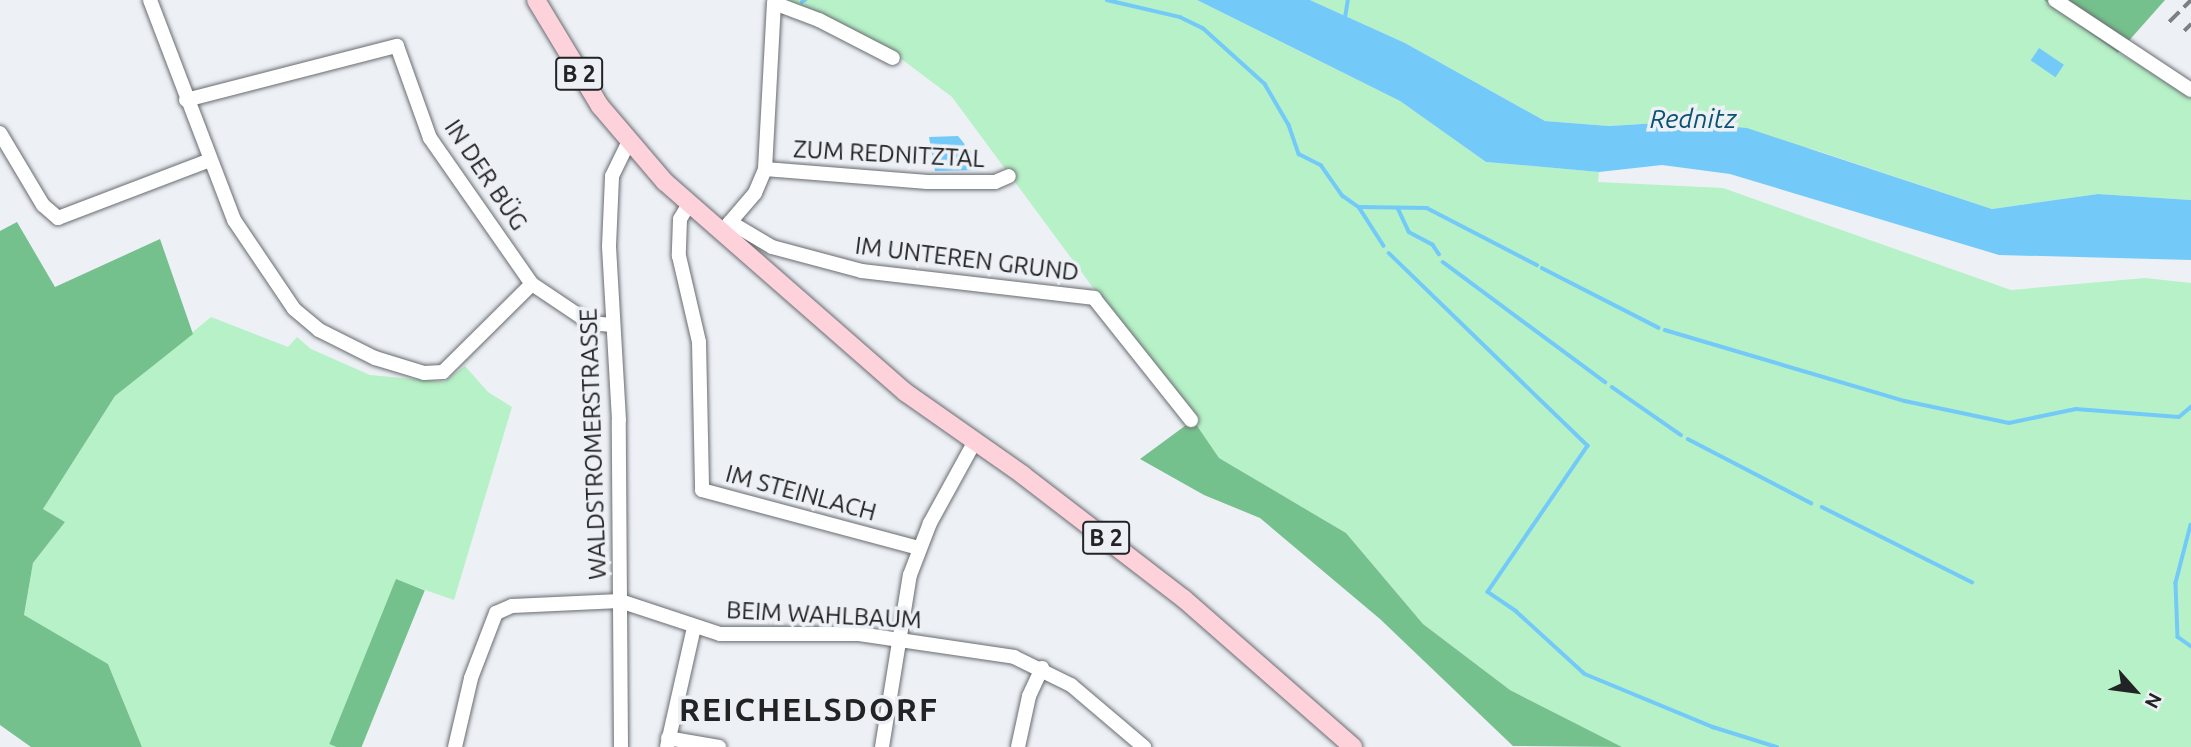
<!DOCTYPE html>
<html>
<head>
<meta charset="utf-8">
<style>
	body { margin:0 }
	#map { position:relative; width:2191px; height:747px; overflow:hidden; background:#edf1f6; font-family:Ubuntu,sans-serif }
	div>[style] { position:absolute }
	.green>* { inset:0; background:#b7f1c7 }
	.forest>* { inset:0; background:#75c18d; transform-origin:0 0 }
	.water>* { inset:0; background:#73caf9; transform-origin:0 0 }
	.stream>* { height:3.5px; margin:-1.75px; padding:0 1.75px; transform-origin:1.75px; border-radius:1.75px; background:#73caf9 }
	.roads { filter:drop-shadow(0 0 2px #686c70) drop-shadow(0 0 2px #686c70) }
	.minor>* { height:14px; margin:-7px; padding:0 7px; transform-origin:7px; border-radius:7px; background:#fff }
	.major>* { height:18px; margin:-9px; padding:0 9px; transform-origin:9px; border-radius:9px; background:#fed2db }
	.rail>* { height:3.5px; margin-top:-1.75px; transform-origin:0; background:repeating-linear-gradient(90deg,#7d8083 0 14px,transparent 0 21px) }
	span { translate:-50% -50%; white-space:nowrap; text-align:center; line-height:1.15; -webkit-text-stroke:7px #edf1f6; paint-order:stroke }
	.shield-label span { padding:2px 5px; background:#edf1f6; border:2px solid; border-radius:5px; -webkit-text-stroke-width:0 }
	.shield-label { font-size:23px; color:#222325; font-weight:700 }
	.street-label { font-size:24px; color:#222325 }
	.water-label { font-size:26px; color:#0a5271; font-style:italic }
	.district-label { font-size:32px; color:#222325; font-weight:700; letter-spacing:2px }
	.north { position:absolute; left:2100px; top:656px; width:70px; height:70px; -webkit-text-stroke:5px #edf1f6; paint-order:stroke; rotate:118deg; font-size:19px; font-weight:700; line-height:28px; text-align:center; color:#222325 }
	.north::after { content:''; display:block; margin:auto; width:24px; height:32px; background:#222325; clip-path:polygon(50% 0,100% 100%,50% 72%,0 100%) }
</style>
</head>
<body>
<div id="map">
	<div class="green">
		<div style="clip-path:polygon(773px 0,1197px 0,1400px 101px,1486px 162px,1599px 172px,1598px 182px,1723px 188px,2011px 290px,2145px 278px,2191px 283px,2191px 747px,1622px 747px,1510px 690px,1423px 624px,1346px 533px,1219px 458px,952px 97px,896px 55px)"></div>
		<div style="clip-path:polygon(1310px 0,2044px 0,2118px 53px,2191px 94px,2191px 200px,2098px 194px,1992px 209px,1812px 149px,1675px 122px,1609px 126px,1545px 121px,1405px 43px)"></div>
		<div style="clip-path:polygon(211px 317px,288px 347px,297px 337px,311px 349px,370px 375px,444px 382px,465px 366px,488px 392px,512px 407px,454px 600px,396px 580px,337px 747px,142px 747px,108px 664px,24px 616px,33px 563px,65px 522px,43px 509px,115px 396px)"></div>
	</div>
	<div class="forest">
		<div style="clip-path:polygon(2044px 0,2165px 0,2118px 53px)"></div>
		<div style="clip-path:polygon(17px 222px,55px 287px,160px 239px,193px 334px,115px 396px,43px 509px,65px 522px,33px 563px,24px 615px,108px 664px,142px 747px,31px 747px,0 725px,0 231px)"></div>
		<div style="clip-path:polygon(1193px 420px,1219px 458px,1346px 533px,1423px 624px,1510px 690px,1622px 747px,1513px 746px,1380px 619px,1260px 518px,1204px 495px,1140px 459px)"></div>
		<div style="left:396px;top:579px;width:31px;height:178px;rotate:22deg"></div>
	</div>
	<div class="water">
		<div style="clip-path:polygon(1197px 0,1310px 0,1405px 43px,1545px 121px,1609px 126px,1675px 122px,1747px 128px,1992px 209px,2098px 194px,2191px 200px,2191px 260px,1999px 255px,1730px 174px,1662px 165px,1599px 172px,1486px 162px,1400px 101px)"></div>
		<div style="left:2039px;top:48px;width:30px;height:15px;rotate:34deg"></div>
		<div style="clip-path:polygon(958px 136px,986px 170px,935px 171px,929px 137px)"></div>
	</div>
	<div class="stream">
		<div style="left:1107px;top:0;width:75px;rotate:13.1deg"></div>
		<div style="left:1180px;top:17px;width:25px;rotate:26deg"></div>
		<div style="left:1203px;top:28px;width:84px;rotate:42.1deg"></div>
		<div style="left:1265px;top:84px;width:48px;rotate:59.7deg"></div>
		<div style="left:1289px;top:125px;width:31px;rotate:71deg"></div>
		<div style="left:1299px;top:154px;width:25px;rotate:27deg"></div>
		<div style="left:1321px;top:165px;width:38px;rotate:55deg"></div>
		<div style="left:1343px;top:196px;width:19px;rotate:35deg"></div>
		<div style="left:1359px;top:207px;width:46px;rotate:57.3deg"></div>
		<div style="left:802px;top:2px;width:4px;rotate:-34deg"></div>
		<div style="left:1345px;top:18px;width:18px;rotate:-81deg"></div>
		<div style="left:1359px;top:207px;width:68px;rotate:0.8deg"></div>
		<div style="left:1427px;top:208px;width:124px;rotate:27.4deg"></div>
		<div style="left:1398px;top:208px;width:26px;rotate:65deg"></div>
		<div style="left:1409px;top:232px;width:27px;rotate:28deg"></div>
		<div style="left:1433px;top:245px;width:11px;rotate:56deg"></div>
		<div style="left:1389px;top:253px;width:277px;rotate:44.1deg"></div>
		<div style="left:1588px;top:446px;width:177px;rotate:124.4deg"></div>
		<div style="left:1488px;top:592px;width:34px;rotate:34deg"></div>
		<div style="left:1516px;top:611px;width:93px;rotate:42.4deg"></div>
		<div style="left:1585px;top:674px;width:139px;rotate:22.5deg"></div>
		<div style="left:1713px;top:727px;width:67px;rotate:17.4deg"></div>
		<div style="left:1443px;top:262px;width:202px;rotate:36.5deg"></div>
		<div style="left:1542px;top:268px;width:131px;rotate:27.1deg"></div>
		<div style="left:1665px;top:330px;width:250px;rotate:16.5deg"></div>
		<div style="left:1905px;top:401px;width:106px;rotate:11.9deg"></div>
		<div style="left:2009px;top:423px;width:68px;rotate:-11.8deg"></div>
		<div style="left:2076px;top:409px;width:103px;rotate:4.4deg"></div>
		<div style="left:2179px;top:417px;width:16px;rotate:-40deg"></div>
		<div style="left:1612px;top:387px;width:84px;rotate:34.8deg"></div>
		<div style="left:1688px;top:439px;width:139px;rotate:27.5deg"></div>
		<div style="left:1822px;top:507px;width:168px;rotate:26.6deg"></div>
		<div style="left:2191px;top:525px;width:60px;rotate:104.5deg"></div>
		<div style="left:2176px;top:583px;width:54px;rotate:87.9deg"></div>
		<div style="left:2178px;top:637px;width:16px;rotate:35deg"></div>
	</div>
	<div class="roads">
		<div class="minor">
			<div style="left:150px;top:0;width:235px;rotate:69.1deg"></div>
			<div style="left:234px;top:220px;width:107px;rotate:56deg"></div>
			<div style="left:294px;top:309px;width:33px;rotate:40deg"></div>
			<div style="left:319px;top:330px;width:63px;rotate:26.6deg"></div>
			<div style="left:375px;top:358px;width:51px;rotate:17deg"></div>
			<div style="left:424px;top:373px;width:19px;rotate:-3deg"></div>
			<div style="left:443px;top:372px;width:125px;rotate:-44.7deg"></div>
			<div style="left:2055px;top:0;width:163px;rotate:33.5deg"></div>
			<div style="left:186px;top:100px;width:218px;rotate:-14.4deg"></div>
			<div style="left:397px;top:46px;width:98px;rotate:70.3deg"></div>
			<div style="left:430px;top:138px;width:178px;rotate:55.1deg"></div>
			<div style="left:532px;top:284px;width:70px;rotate:33.9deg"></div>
			<div style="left:590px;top:323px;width:22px;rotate:5deg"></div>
			<div style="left:0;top:133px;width:84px;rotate:59.2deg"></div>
			<div style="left:43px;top:205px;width:20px;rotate:41deg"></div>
			<div style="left:58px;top:218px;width:160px;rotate:-20.9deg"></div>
			<div style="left:765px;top:169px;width:163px;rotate:4.6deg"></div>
			<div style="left:927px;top:182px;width:68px"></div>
			<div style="left:995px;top:182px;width:15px;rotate:-23deg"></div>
			<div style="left:689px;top:204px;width:17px;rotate:121deg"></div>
			<div style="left:680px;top:219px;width:37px;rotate:92deg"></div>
			<div style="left:679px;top:256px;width:88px;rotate:76.9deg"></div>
			<div style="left:699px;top:342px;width:148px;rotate:88.8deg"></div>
			<div style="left:702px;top:490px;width:225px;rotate:15deg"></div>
			<div style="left:730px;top:222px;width:49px;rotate:30.8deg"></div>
			<div style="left:772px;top:247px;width:93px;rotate:14.9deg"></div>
			<div style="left:862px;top:271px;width:234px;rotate:6.6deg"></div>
			<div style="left:1094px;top:298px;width:156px;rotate:51.5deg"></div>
			<div style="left:725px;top:228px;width:46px;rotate:-49.4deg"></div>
			<div style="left:755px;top:193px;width:26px;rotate:-67deg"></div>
			<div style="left:765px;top:169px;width:166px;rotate:-86.9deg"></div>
			<div style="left:774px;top:3px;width:48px;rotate:20.7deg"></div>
			<div style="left:819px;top:20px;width:83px;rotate:27.2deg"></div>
			<div style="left:668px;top:738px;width:52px;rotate:10deg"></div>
			<div style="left:455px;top:747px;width:71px;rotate:-76.9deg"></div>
			<div style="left:471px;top:678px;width:70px;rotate:-69deg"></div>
			<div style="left:496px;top:613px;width:17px;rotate:-24deg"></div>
			<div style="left:512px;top:606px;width:108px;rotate:-2.7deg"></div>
			<div style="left:620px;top:601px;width:105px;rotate:18.3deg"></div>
			<div style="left:720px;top:634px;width:139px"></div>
			<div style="left:859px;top:634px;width:157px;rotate:8.4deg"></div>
			<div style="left:1014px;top:657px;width:64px;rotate:26.2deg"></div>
			<div style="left:1071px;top:685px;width:96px;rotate:40.3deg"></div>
			<div style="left:621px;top:747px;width:327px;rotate:-90.4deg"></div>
			<div style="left:619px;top:420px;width:174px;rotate:-93.3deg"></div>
			<div style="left:609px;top:246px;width:70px;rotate:-87.5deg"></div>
			<div style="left:612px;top:176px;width:37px;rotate:-64deg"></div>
			<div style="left:667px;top:747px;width:123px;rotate:-77.3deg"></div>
			<div style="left:882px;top:747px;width:174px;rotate:-80.8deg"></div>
			<div style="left:910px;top:575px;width:56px;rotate:-69deg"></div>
			<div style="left:930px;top:523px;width:94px;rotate:-61.2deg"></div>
			<div style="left:1018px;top:747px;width:52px;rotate:-77.8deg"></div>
			<div style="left:1029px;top:696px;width:31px;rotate:-65deg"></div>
		</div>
		<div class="major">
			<div style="left:536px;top:0;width:124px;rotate:58.9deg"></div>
			<div style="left:600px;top:106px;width:100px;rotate:49.5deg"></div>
			<div style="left:665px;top:182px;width:319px;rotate:41.2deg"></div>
			<div style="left:905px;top:392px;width:144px;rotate:35.1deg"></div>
			<div style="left:1023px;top:475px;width:203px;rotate:37.6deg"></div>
			<div style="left:1184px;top:599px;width:225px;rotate:41.2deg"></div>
		</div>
	</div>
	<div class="rail">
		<div style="left:2169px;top:22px;width:31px;rotate:-45deg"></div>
		<div style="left:2184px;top:31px;width:10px;rotate:-45deg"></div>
	</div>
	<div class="shield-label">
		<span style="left:579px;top:74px">B 2</span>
		<span style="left:1106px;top:538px">B 2</span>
	</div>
	<div class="street-label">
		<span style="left:889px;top:154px;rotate:3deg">ZUM REDNITZTAL</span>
		<span style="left:486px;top:175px;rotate:56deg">IN DER BÜG</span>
		<span style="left:967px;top:259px;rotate:7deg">IM UNTEREN GRUND</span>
		<span style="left:593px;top:444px;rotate:-92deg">WALDSTROMERSTRASSE</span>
		<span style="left:801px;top:493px;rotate:15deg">IM STEINLACH</span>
		<span style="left:824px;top:615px;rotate:3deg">BEIM WAHLBAUM</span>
	</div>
	<div class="water-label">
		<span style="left:1693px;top:119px">Rednitz</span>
	</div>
	<div class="district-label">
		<span style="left:809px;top:709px">REICHELSDORF</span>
	</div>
	<div class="north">N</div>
</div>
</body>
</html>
